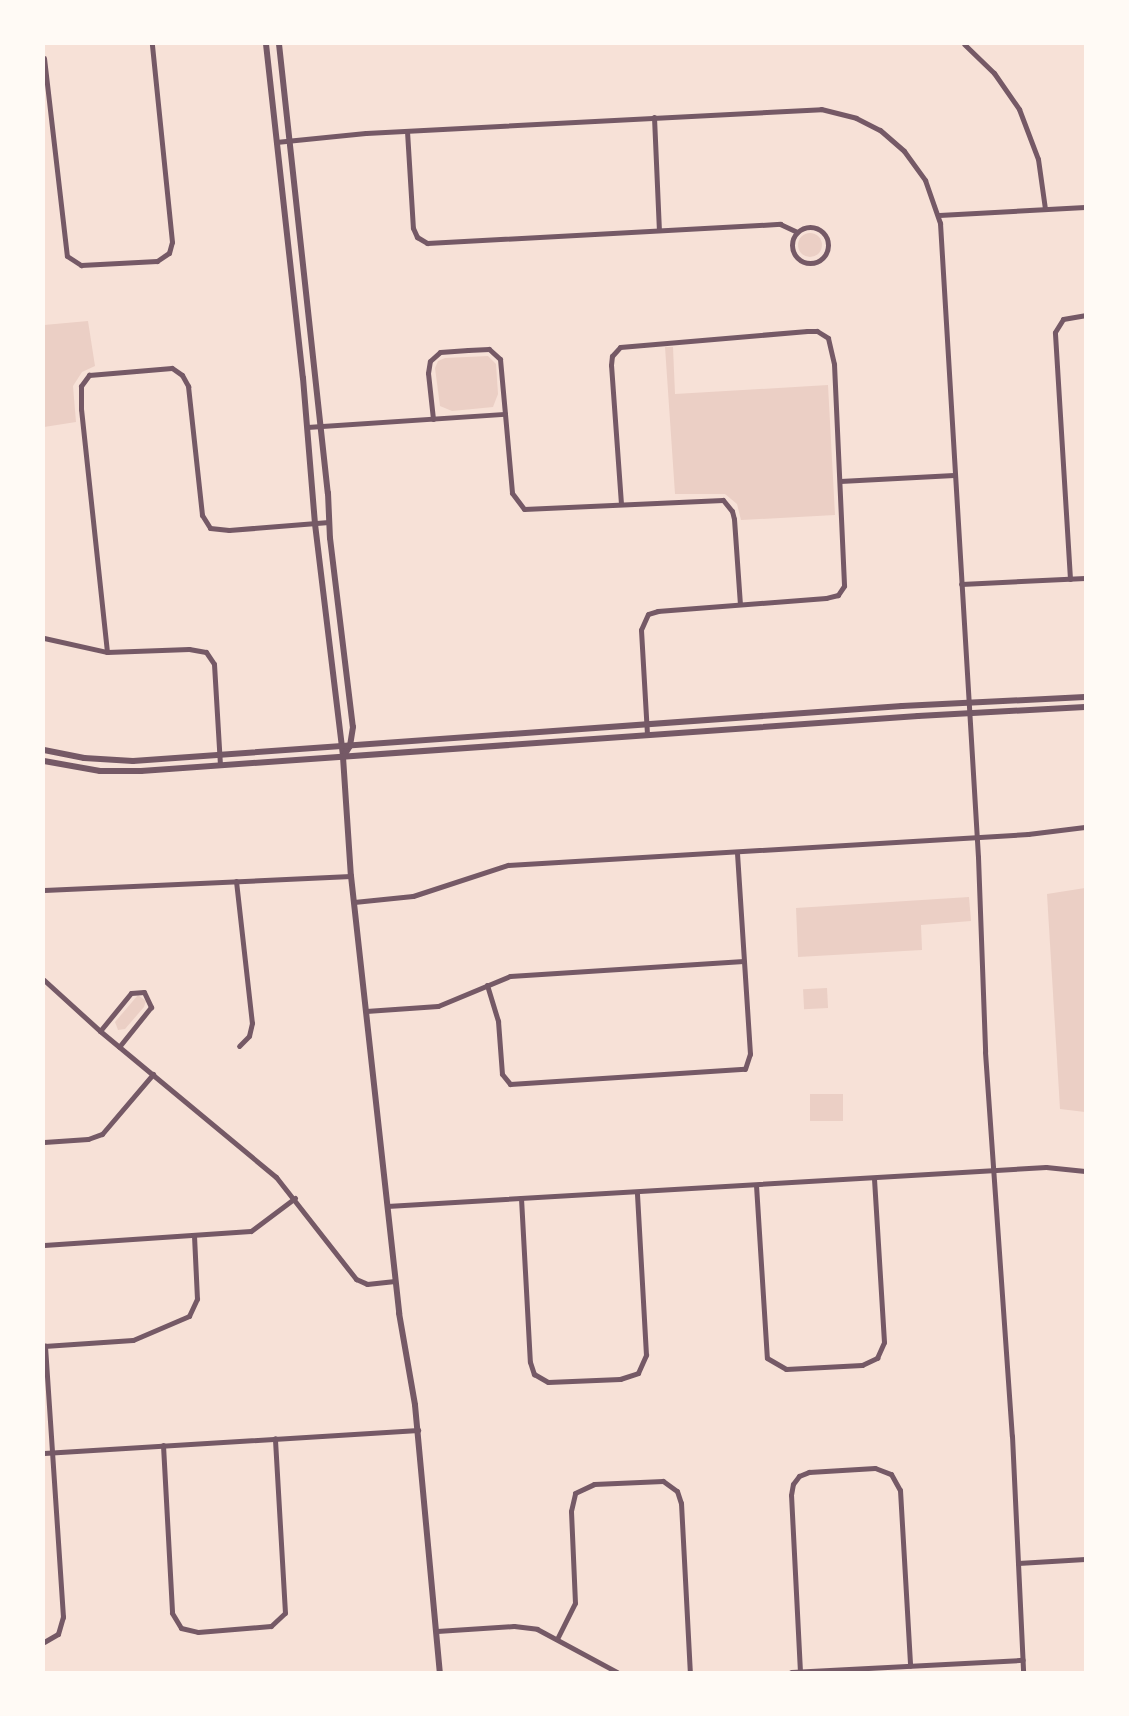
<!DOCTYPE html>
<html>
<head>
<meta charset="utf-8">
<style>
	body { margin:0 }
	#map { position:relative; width:1129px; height:1716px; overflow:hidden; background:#f7e1d7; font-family:Poppins,sans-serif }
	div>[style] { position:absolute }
	.green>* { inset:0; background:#ebcfc5; transform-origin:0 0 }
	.round { border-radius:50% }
	.minor>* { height:5px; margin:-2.5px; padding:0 2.5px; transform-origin:2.5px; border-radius:2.5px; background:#755966 }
	.minor>.ring { margin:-2.5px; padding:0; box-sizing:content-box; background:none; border:5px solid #755966; border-radius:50% }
	.tertiary>* { height:6px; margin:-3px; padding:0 3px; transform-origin:3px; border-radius:3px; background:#755966 }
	span { translate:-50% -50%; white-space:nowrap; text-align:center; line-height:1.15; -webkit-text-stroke:5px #fffaf5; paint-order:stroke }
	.frame { position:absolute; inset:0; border:45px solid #fffaf5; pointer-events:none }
</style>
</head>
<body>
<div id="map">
	<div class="green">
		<div class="round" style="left:798px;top:233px;width:24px;height:24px"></div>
		<div style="clip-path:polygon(88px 321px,95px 366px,82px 372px,73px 386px,76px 422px,44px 427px,44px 325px)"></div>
		<div style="clip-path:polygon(665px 347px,673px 347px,675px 394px,828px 385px,835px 515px,741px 520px,737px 504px,725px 494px,675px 494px)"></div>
		<div style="clip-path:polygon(488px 356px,496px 364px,498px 394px,493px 407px,452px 411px,440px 406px,435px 368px,438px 361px,445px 358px)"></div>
		<div style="clip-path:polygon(1085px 888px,1085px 1112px,1060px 1109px,1047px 894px)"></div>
		<div style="clip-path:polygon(969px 897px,971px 921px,921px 925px,922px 950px,798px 957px,796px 908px)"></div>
		<div style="left:827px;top:988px;width:20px;height:24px;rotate:87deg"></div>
		<div style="clip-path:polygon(138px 995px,146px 1001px,144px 1007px,125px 1029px,118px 1030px,115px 1022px)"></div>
		<div style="left:843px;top:1094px;width:27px;height:33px;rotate:90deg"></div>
	</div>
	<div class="minor">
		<div style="left:964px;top:44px;width:42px;rotate:44deg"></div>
		<div style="left:994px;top:73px;width:44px;rotate:55.2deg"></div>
		<div style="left:1019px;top:109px;width:53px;rotate:69.2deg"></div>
		<div style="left:1038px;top:159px;width:50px;rotate:82deg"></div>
		<div style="left:44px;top:58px;width:199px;rotate:83.4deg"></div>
		<div style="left:67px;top:256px;width:17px;rotate:33deg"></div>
		<div style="left:81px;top:265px;width:76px;rotate:-3deg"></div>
		<div style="left:157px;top:261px;width:14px;rotate:-34deg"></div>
		<div style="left:169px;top:253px;width:11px;rotate:-75deg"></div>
		<div style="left:172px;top:242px;width:199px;rotate:-95.8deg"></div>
		<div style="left:654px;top:117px;width:113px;rotate:87.5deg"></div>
		<div style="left:407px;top:131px;width:97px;rotate:86.5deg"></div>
		<div style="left:413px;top:228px;width:10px;rotate:66deg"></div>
		<div style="left:417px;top:237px;width:12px;rotate:31deg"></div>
		<div style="left:427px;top:243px;width:354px;rotate:-3.1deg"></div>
		<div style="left:780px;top:224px;width:19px;rotate:25deg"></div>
		<div style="left:276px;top:142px;width:90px;rotate:-5.7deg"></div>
		<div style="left:366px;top:133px;width:456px;rotate:-3deg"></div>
		<div style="left:821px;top:109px;width:36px;rotate:14deg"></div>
		<div style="left:856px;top:118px;width:27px;rotate:27deg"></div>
		<div style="left:880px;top:130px;width:32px;rotate:41deg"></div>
		<div style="left:904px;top:151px;width:36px;rotate:54deg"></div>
		<div style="left:925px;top:180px;width:46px;rotate:70.8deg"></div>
		<div style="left:940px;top:223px;width:635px;rotate:86.57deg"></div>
		<div style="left:978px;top:857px;width:195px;rotate:87.9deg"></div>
		<div style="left:985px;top:1052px;width:385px;rotate:86deg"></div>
		<div style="left:1012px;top:1436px;width:236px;rotate:87.3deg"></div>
		<div style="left:939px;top:215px;width:146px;rotate:-3.1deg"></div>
		<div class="ring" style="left:792px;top:227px;width:31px;height:31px"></div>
		<div style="left:433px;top:419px;width:46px;rotate:-96.2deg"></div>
		<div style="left:428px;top:373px;width:12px;rotate:-81deg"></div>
		<div style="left:430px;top:361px;width:13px;rotate:-42deg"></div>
		<div style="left:440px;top:352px;width:28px;rotate:-4deg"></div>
		<div style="left:468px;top:350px;width:21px;rotate:-3deg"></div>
		<div style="left:489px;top:349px;width:15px;rotate:42deg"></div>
		<div style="left:500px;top:359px;width:55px;rotate:84.8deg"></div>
		<div style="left:307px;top:427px;width:198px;rotate:-3.8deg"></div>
		<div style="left:505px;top:414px;width:79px;rotate:84.9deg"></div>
		<div style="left:512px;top:493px;width:20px;rotate:53deg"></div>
		<div style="left:524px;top:509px;width:199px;rotate:-2.6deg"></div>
		<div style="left:723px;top:500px;width:14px;rotate:51deg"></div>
		<div style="left:732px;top:511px;width:8px;rotate:76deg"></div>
		<div style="left:734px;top:519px;width:85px;rotate:86deg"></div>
		<div style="left:840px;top:481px;width:114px;rotate:-3deg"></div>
		<div style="left:621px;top:504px;width:139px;rotate:-94.1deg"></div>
		<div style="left:611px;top:365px;width:9px;rotate:-84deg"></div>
		<div style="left:612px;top:356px;width:12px;rotate:-48deg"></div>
		<div style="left:620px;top:347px;width:188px;rotate:-4.9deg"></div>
		<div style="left:807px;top:331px;width:10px"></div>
		<div style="left:817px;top:331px;width:13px;rotate:32deg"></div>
		<div style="left:828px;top:338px;width:27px;rotate:77deg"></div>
		<div style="left:834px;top:364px;width:222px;rotate:87.4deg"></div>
		<div style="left:844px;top:586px;width:11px;rotate:124deg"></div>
		<div style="left:838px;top:595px;width:12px;rotate:166deg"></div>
		<div style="left:826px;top:598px;width:169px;rotate:175.6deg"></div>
		<div style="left:658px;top:611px;width:10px;rotate:163deg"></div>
		<div style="left:648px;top:614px;width:17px;rotate:114deg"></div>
		<div style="left:641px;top:630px;width:105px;rotate:86.7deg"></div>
		<div style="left:1070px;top:579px;width:247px;rotate:-93.5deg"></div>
		<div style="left:1055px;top:332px;width:15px;rotate:-58deg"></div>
		<div style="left:1063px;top:319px;width:22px;rotate:-10deg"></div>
		<div style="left:961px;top:584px;width:124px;rotate:-2.8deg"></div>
		<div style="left:44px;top:638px;width:65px;rotate:12.5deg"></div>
		<div style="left:107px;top:652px;width:82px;rotate:-2.1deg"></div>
		<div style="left:189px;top:649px;width:17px;rotate:10deg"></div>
		<div style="left:206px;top:652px;width:14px;rotate:56deg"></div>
		<div style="left:214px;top:664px;width:101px;rotate:86.6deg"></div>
		<div style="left:107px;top:652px;width:244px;rotate:-96.1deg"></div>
		<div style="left:81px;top:409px;width:23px;rotate:-90deg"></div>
		<div style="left:81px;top:386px;width:14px;rotate:-54deg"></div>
		<div style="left:89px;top:375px;width:83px;rotate:-4.8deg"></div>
		<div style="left:172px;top:368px;width:12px;rotate:35deg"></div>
		<div style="left:182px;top:375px;width:13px;rotate:61deg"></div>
		<div style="left:188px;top:386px;width:130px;rotate:83.8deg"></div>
		<div style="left:202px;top:515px;width:15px;rotate:58deg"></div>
		<div style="left:210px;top:528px;width:19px;rotate:6deg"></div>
		<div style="left:229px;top:530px;width:100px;rotate:-4.6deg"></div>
		<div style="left:236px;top:881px;width:143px;rotate:83.6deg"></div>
		<div style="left:252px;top:1023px;width:13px;rotate:103deg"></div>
		<div style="left:249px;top:1036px;width:14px;rotate:135deg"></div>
		<div style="left:44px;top:890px;width:307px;rotate:-2.6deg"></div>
		<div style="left:354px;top:902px;width:59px;rotate:-5.8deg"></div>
		<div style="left:413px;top:896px;width:100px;rotate:-18.1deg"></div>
		<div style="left:508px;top:865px;width:521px;rotate:-3.41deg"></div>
		<div style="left:1028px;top:834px;width:57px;rotate:-7deg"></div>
		<div style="left:44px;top:980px;width:76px;rotate:42.3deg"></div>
		<div style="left:100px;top:1031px;width:229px;rotate:39.7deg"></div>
		<div style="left:276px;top:1177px;width:130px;rotate:51.9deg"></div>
		<div style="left:356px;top:1279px;width:12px;rotate:24deg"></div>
		<div style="left:367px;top:1284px;width:28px;rotate:-6deg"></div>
		<div style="left:487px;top:985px;width:38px;rotate:73deg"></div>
		<div style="left:498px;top:1021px;width:53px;rotate:85.7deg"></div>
		<div style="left:502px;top:1074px;width:13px;rotate:51deg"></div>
		<div style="left:510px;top:1084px;width:235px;rotate:-3.7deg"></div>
		<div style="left:745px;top:1069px;width:16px;rotate:-72deg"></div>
		<div style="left:750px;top:1054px;width:202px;rotate:-93.7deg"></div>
		<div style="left:366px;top:1011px;width:72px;rotate:-4deg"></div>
		<div style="left:438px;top:1006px;width:78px;rotate:-22.6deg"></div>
		<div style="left:510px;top:976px;width:234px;rotate:-3.7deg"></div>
		<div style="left:100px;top:1031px;width:49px;rotate:-50.8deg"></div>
		<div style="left:131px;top:993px;width:13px;rotate:-4deg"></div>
		<div style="left:144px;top:992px;width:17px;rotate:65deg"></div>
		<div style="left:151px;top:1007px;width:51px;rotate:128.7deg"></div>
		<div style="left:44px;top:1142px;width:44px;rotate:-3.9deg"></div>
		<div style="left:88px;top:1139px;width:15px;rotate:-20deg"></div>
		<div style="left:102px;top:1134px;width:79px;rotate:-49.6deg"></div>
		<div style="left:756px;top:1185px;width:173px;rotate:86.4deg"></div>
		<div style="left:767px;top:1358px;width:22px;rotate:30deg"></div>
		<div style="left:786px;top:1369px;width:76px;rotate:-3deg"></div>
		<div style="left:862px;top:1365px;width:17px;rotate:-25deg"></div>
		<div style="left:877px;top:1358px;width:17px;rotate:-66deg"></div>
		<div style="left:884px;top:1342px;width:164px;rotate:-93.5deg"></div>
		<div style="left:521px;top:1198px;width:164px;rotate:86.9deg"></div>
		<div style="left:530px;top:1362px;width:13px;rotate:72deg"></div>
		<div style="left:534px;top:1374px;width:16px;rotate:30deg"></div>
		<div style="left:548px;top:1382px;width:72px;rotate:-2.4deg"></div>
		<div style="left:620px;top:1379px;width:19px;rotate:-18deg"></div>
		<div style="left:638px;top:1373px;width:20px;rotate:-66deg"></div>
		<div style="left:646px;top:1355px;width:163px;rotate:-93.2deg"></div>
		<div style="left:387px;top:1206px;width:660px;rotate:-3.39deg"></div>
		<div style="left:1046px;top:1167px;width:39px;rotate:6deg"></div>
		<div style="left:44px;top:1245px;width:207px;rotate:-3.9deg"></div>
		<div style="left:251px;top:1231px;width:55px;rotate:-36.9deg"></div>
		<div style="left:44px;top:1346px;width:89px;rotate:-3.9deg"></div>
		<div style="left:133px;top:1340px;width:61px;rotate:-23.2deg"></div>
		<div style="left:189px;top:1316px;width:19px;rotate:-65deg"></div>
		<div style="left:197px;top:1299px;width:63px;rotate:-92.7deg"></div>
		<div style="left:163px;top:1445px;width:168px;rotate:86.9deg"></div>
		<div style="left:172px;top:1613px;width:17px;rotate:59deg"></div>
		<div style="left:181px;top:1628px;width:17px;rotate:13deg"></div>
		<div style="left:198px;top:1632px;width:73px;rotate:-4.7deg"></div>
		<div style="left:271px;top:1626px;width:19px;rotate:-43deg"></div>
		<div style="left:285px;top:1613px;width:175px;rotate:-93.3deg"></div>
		<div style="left:44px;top:1453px;width:375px;rotate:-3.5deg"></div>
		<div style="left:1018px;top:1563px;width:67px;rotate:-3.4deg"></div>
		<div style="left:437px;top:1631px;width:77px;rotate:-3.7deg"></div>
		<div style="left:514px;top:1626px;width:23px;rotate:7deg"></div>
		<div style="left:537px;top:1629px;width:91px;rotate:28.3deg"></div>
		<div style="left:557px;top:1639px;width:40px;rotate:-63.4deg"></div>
		<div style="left:575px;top:1603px;width:92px;rotate:-92.5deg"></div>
		<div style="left:571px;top:1511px;width:18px;rotate:-77deg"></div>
		<div style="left:575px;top:1493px;width:21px;rotate:-25deg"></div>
		<div style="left:594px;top:1484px;width:69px;rotate:-2.5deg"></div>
		<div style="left:663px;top:1481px;width:17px;rotate:36deg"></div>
		<div style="left:677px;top:1491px;width:13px;rotate:72deg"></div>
		<div style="left:681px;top:1503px;width:169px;rotate:87deg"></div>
		<div style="left:44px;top:1642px;width:16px;rotate:-30deg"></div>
		<div style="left:58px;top:1634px;width:18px;rotate:-74deg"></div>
		<div style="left:63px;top:1617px;width:272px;rotate:-93.8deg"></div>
		<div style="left:791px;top:1672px;width:232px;rotate:-3deg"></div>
		<div style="left:800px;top:1672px;width:177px;rotate:-92.9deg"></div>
		<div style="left:791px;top:1495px;width:11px;rotate:-80deg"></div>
		<div style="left:793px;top:1484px;width:10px;rotate:-53deg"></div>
		<div style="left:799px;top:1476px;width:11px;rotate:-22deg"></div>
		<div style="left:809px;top:1472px;width:66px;rotate:-3.5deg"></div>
		<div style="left:875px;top:1468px;width:17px;rotate:21deg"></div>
		<div style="left:891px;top:1474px;width:18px;rotate:61deg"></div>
		<div style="left:900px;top:1490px;width:176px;rotate:86.7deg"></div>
	</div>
	<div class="tertiary">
		<div style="left:266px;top:44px;width:336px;rotate:83.7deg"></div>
		<div style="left:303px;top:378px;width:146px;rotate:85.3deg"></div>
		<div style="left:315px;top:524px;width:235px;rotate:83.1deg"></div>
		<div style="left:343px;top:757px;width:119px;rotate:86.2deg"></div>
		<div style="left:351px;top:876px;width:440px;rotate:83.7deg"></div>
		<div style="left:399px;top:1313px;width:93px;rotate:80.1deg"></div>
		<div style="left:415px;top:1405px;width:268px;rotate:84.7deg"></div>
		<div style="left:279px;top:44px;width:452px;rotate:83.8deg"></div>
		<div style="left:328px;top:493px;width:45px;rotate:87.5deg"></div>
		<div style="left:330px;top:538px;width:190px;rotate:83.1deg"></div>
		<div style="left:353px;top:727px;width:19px;rotate:99deg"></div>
		<div style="left:350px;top:746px;width:13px;rotate:122deg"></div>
		<div style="left:44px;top:750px;width:41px;rotate:11.3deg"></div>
		<div style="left:84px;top:758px;width:49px;rotate:3.5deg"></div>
		<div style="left:133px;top:761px;width:771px;rotate:-4.09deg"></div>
		<div style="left:902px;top:706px;width:183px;rotate:-2.8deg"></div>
		<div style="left:44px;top:761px;width:57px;rotate:10.1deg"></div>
		<div style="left:100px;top:771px;width:41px"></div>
		<div style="left:141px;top:771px;width:779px;rotate:-4.05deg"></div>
		<div style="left:918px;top:716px;width:167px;rotate:-3.1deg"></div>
	</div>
	<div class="frame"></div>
</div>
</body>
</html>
